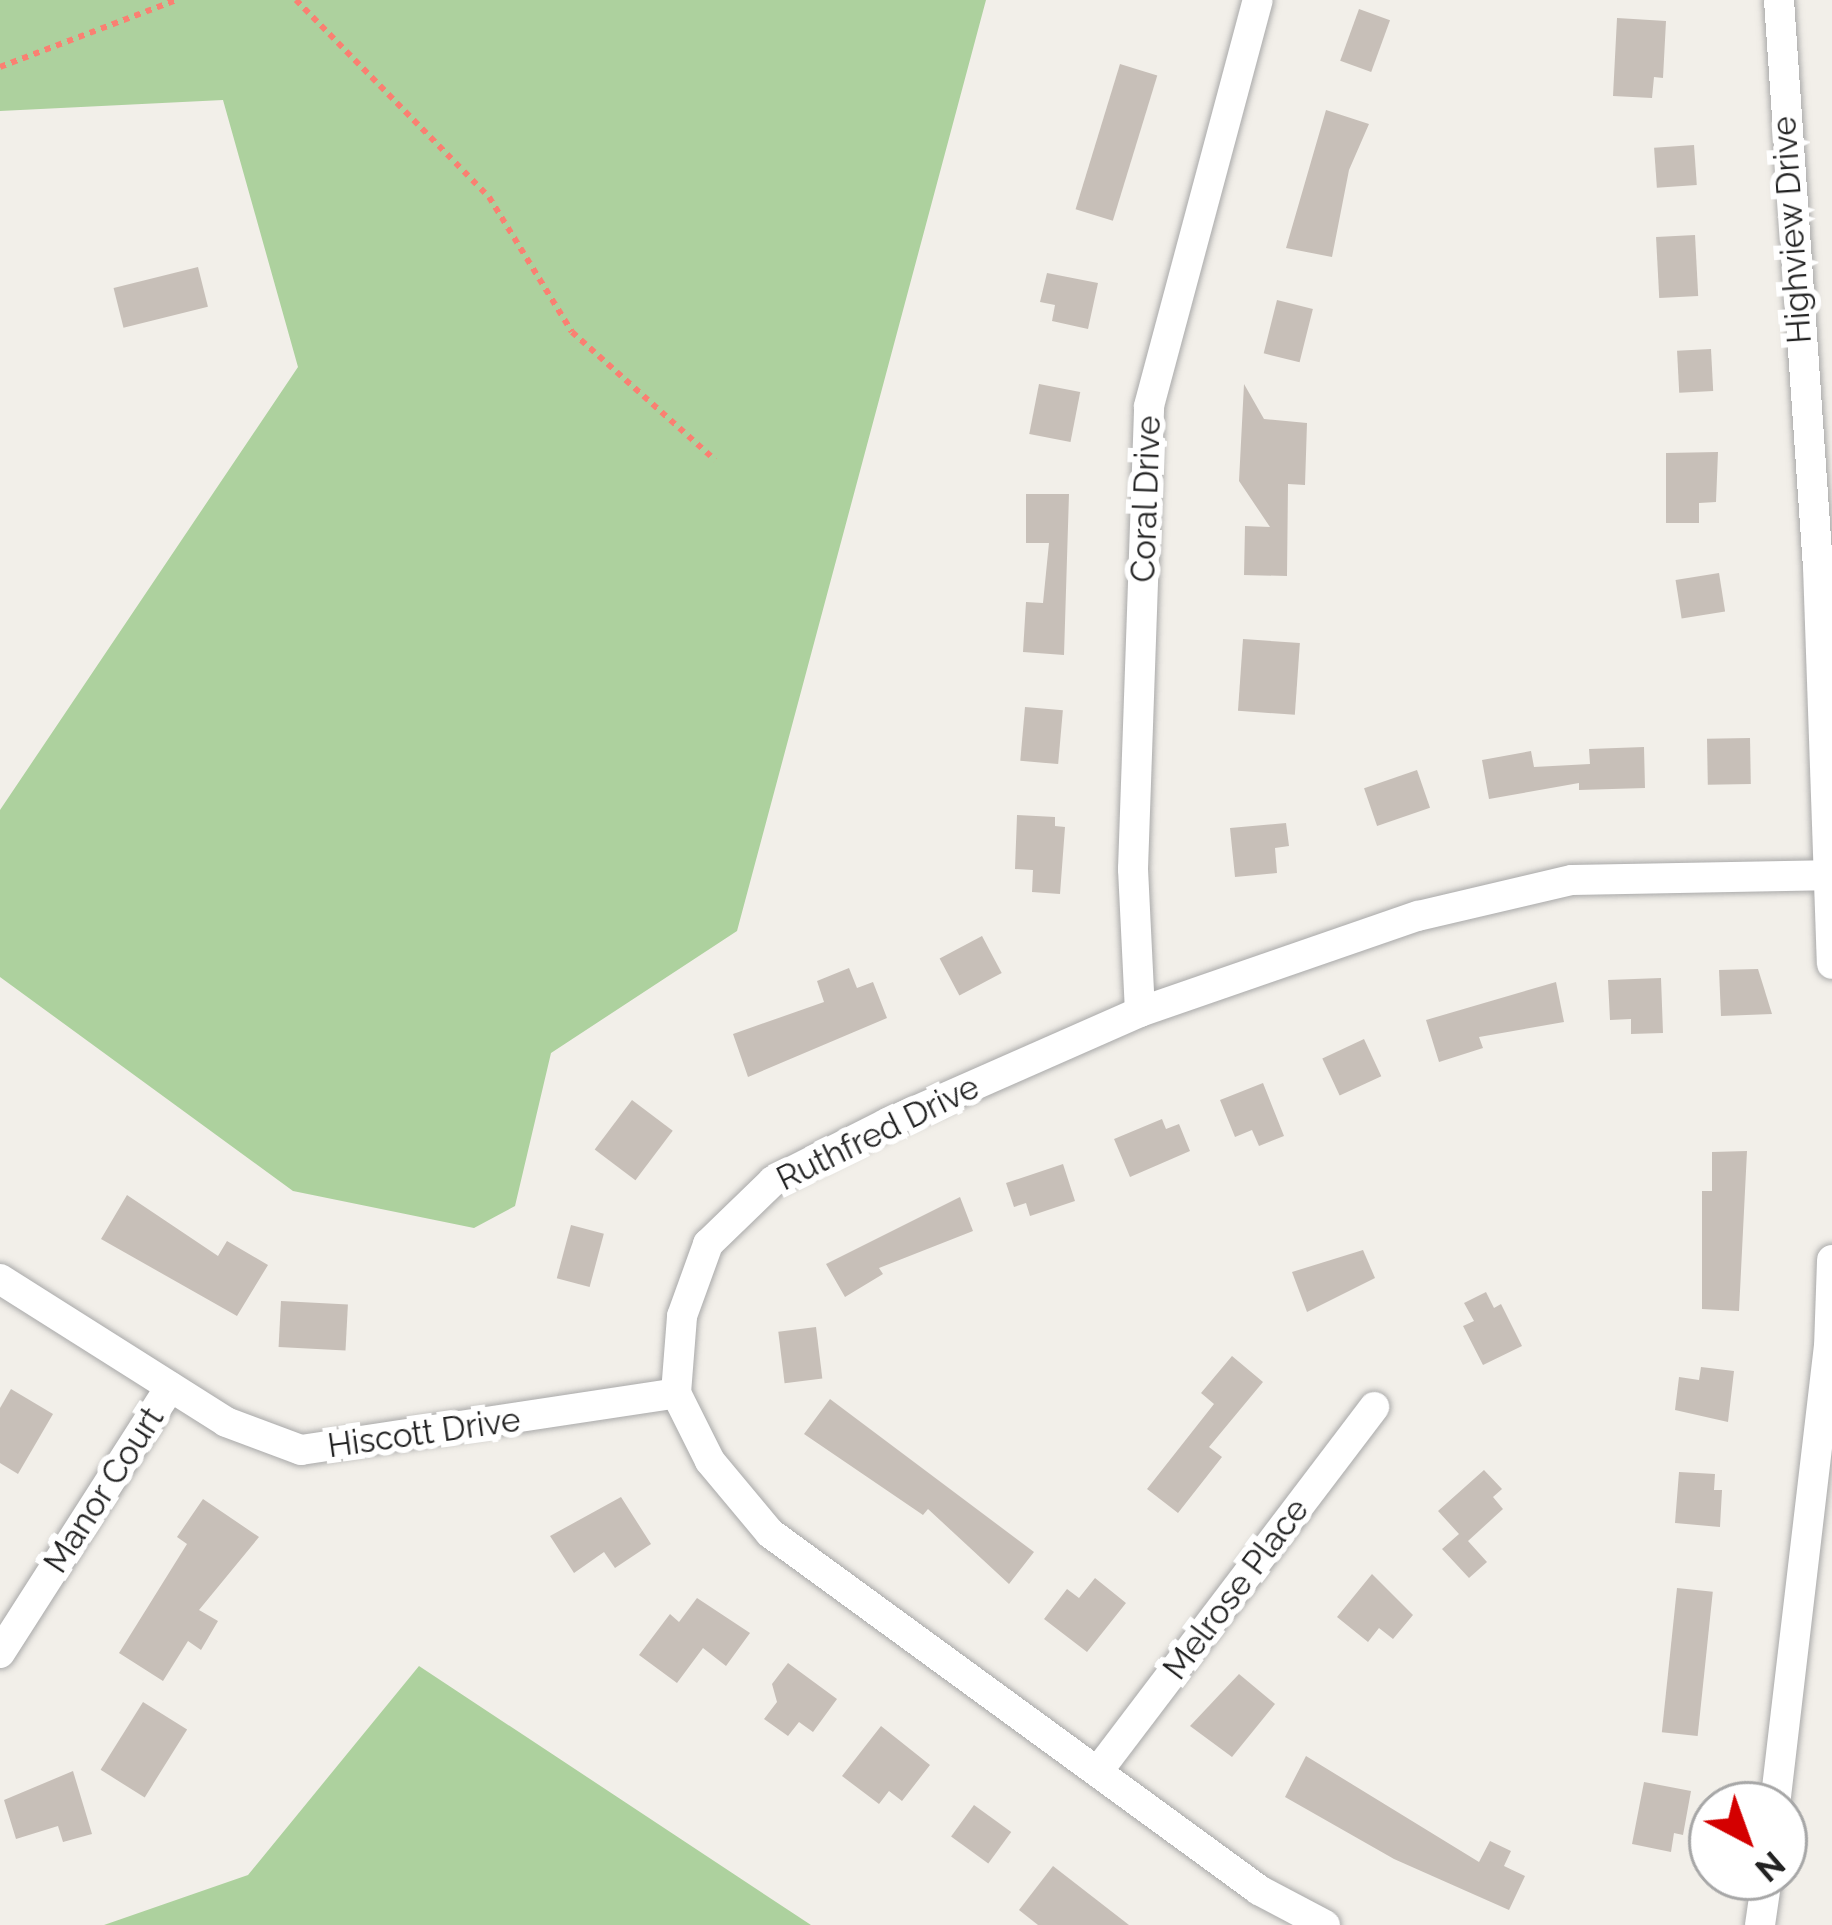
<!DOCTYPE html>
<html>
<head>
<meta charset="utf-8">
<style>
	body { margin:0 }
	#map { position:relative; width:1832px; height:1925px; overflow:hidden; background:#f2efe9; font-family:Raleway,sans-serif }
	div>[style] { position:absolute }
	.forest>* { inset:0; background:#add19e }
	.building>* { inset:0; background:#c7bfb8; transform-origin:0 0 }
	.path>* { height:6px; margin-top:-3px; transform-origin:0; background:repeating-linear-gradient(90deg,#fa8072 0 6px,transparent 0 12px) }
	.roads { filter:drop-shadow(0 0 3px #a9a9a9) drop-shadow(0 0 3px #a9a9a9) }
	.minor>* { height:30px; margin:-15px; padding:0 15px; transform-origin:15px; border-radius:15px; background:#fff }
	span { translate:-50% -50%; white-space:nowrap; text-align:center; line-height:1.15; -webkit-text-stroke:12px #fff; paint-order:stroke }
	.street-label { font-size:33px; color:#222 }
	.north { position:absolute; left:1688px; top:1781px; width:120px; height:120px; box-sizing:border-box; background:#fff; border:3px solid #a7a7a7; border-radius:50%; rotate:139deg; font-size:33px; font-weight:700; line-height:48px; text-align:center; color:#222 }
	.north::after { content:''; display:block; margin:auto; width:42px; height:54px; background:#d40000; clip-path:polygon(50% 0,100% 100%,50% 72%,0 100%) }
</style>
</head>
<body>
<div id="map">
	<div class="forest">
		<div style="clip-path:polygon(0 0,986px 0,737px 931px,551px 1053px,515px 1206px,474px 1228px,293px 1191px,0 977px,0 810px,298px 367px,223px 100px,0 111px)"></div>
		<div style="clip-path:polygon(419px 1666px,811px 1925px,104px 1925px,248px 1875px)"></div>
	</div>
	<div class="building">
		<div style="left:1359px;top:9px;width:33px;height:55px;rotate:20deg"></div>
		<div style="clip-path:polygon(1617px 18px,1666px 21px,1663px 78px,1654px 77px,1652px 98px,1613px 96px)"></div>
		<div style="left:1120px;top:64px;width:39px;height:152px;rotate:17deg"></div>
		<div style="clip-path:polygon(1326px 110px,1369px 124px,1349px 170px,1332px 257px,1286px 248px)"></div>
		<div style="left:1694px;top:145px;width:40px;height:40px;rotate:86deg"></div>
		<div style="left:1695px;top:235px;width:61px;height:39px;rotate:87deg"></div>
		<div style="left:198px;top:267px;width:41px;height:87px;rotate:76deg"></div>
		<div style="clip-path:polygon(1047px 273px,1098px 283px,1088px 329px,1052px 321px,1055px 305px,1040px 302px)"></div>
		<div style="left:1277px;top:300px;width:37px;height:55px;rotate:14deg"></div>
		<div style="left:1711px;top:349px;width:42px;height:34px;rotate:87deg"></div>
		<div style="left:1039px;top:384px;width:42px;height:51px;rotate:11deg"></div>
		<div style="clip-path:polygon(1244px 384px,1264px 419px,1307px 423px,1305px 485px,1288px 484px,1287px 576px,1244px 575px,1245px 526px,1270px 527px,1239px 481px)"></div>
		<div style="clip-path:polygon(1718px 452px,1716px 502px,1699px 503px,1699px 523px,1666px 523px,1666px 453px)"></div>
		<div style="clip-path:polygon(1026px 494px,1069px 494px,1064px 655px,1023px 652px,1026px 602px,1043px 603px,1049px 543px,1026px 543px)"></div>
		<div style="left:1719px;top:573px;width:39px;height:44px;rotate:81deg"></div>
		<div style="left:1243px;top:639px;width:57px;height:72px;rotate:4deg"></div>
		<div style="left:1025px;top:707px;width:38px;height:54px;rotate:5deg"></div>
		<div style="left:1750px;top:738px;width:46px;height:43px;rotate:89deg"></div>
		<div style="clip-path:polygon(1644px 747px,1645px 788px,1579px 790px,1579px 783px,1489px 799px,1482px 760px,1531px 751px,1534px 767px,1590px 764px,1589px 749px)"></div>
		<div style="left:1417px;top:770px;width:40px;height:56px;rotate:71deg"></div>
		<div style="clip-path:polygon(1017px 815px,1055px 817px,1055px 826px,1065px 827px,1060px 894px,1032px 892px,1033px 870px,1015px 869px)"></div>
		<div style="clip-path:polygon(1286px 823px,1289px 846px,1275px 848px,1277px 873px,1235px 877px,1230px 828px)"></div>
		<div style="left:982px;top:936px;width:42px;height:48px;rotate:62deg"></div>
		<div style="clip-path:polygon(849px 968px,857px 988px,873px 982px,887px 1018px,748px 1077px,733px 1034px,824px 1002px,817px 981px)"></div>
		<div style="clip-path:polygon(1758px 969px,1772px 1014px,1721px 1016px,1719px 970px)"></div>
		<div style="clip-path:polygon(1661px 978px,1663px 1033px,1631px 1034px,1631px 1019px,1610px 1020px,1608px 980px)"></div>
		<div style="clip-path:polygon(1556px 982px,1564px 1022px,1479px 1037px,1483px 1048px,1439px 1062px,1426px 1020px)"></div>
		<div style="left:1364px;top:1039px;width:41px;height:46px;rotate:65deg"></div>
		<div style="clip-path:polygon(1263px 1083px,1284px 1136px,1259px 1146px,1252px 1130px,1235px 1137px,1220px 1100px)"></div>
		<div style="left:632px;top:1100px;width:51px;height:62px;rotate:37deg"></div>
		<div style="clip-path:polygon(1162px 1119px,1166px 1129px,1179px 1124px,1190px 1151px,1130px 1177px,1114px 1139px)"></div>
		<div style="clip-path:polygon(1747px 1151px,1739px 1311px,1702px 1309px,1702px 1191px,1712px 1191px,1712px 1152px)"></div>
		<div style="clip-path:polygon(1063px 1164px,1075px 1201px,1030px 1216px,1026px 1203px,1014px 1207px,1006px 1183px)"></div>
		<div style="clip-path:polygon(127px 1195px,218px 1256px,227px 1241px,268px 1265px,237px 1316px,101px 1239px)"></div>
		<div style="clip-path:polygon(960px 1197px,973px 1231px,879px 1268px,883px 1274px,845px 1297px,826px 1264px)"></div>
		<div style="left:571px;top:1225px;width:34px;height:55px;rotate:15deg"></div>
		<div style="clip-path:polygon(1363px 1250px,1375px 1278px,1307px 1312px,1292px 1272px)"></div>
		<div style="clip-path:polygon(1486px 1292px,1494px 1308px,1501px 1304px,1522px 1346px,1483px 1365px,1463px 1326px,1474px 1321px,1464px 1303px)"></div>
		<div style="left:281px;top:1301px;width:67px;height:46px;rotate:3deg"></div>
		<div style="left:816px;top:1327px;width:52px;height:38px;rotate:83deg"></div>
		<div style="clip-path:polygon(1232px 1356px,1263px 1382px,1209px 1447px,1222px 1457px,1178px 1513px,1147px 1489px,1214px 1404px,1201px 1393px)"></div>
		<div style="clip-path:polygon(1701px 1367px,1734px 1371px,1728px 1422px,1675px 1410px,1679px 1377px,1699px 1380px)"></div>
		<div style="clip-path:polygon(11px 1389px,53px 1414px,18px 1474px,0 1463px,0 1408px)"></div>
		<div style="clip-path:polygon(830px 1399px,1034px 1552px,1009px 1584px,928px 1509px,923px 1515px,804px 1434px)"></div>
		<div style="clip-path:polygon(1484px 1470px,1502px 1489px,1493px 1497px,1503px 1509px,1468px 1541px,1487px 1562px,1469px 1578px,1442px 1549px,1459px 1534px,1438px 1511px)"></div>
		<div style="clip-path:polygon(1679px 1472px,1715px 1474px,1714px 1490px,1722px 1490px,1720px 1527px,1675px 1523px)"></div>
		<div style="clip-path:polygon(621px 1497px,651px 1544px,615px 1568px,604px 1552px,574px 1573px,550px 1536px)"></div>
		<div style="clip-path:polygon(203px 1499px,259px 1537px,199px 1610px,218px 1621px,201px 1650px,188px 1641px,163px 1681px,119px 1653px,187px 1544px,177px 1537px)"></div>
		<div style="clip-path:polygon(1372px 1574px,1413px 1615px,1393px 1639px,1379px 1628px,1368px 1642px,1337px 1617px)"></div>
		<div style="clip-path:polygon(1095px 1578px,1126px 1603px,1087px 1652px,1044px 1619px,1067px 1589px,1079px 1598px)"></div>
		<div style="left:1677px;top:1588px;width:36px;height:145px;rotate:6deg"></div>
		<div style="clip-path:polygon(697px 1598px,750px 1633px,726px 1666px,703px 1648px,677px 1683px,639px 1655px,670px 1614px,679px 1622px)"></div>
		<div style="clip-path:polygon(788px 1663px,837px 1699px,813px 1732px,799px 1722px,788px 1736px,764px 1719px,777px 1702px,772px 1684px)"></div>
		<div style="clip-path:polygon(1239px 1674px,1275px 1704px,1232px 1757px,1190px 1726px)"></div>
		<div style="left:143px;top:1702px;width:52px;height:80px;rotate:32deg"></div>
		<div style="clip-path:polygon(881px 1726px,930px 1765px,902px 1801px,889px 1791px,879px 1804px,842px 1776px)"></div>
		<div style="clip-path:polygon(1306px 1756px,1479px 1862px,1490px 1841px,1511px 1851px,1504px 1866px,1525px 1876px,1509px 1910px,1394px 1859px,1285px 1797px)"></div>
		<div style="clip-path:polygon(73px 1771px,92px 1834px,63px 1842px,58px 1826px,16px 1839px,4px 1800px)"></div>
		<div style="clip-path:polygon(1644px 1782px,1691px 1791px,1683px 1835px,1674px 1833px,1671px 1852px,1632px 1844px)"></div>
		<div style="left:974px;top:1805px;width:46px;height:39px;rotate:36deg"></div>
		<div style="clip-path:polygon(1053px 1866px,1129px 1925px,1038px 1925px,1019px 1910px)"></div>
	</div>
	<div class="path">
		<div style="left:296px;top:0;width:276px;rotate:45.6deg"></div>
		<div style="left:489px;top:197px;width:158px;rotate:58.4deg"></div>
		<div style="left:572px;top:332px;width:192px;rotate:41.8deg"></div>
		<div style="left:0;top:67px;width:188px;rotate:-20.8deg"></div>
	</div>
	<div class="roads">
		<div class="minor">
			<div style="left:1779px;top:0;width:568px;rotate:86.07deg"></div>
			<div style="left:1818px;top:567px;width:397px;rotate:88deg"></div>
			<div style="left:1140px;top:1012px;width:143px;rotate:-92.8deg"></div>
			<div style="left:1133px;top:869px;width:463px;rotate:-88deg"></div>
			<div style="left:1149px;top:406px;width:420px;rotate:-75deg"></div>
			<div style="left:0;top:1279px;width:267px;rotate:32.3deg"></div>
			<div style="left:226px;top:1422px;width:80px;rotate:20.5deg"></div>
			<div style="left:301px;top:1450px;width:379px;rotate:-8.6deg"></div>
			<div style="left:0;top:1653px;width:316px;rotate:-57.4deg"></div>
			<div style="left:1098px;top:1771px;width:457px;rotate:-52.8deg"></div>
			<div style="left:1775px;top:1805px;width:461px;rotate:-83.3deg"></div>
			<div style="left:1829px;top:1347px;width:87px;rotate:-88deg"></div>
			<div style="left:1325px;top:1925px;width:75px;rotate:-152.1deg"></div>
			<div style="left:1259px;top:1890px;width:605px;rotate:-143.87deg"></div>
			<div style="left:770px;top:1533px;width:94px;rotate:-129.8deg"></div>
			<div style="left:710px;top:1461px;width:76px;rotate:-116.6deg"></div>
			<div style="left:676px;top:1393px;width:77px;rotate:-85.5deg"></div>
			<div style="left:682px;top:1316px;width:77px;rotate:-70.1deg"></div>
			<div style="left:708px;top:1244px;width:91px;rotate:-44.1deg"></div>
			<div style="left:773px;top:1181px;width:127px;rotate:-26.8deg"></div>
			<div style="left:886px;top:1124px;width:278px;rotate:-23.8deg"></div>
			<div style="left:1140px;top:1012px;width:294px;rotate:-19.1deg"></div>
			<div style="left:1418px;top:916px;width:158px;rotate:-13.2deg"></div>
			<div style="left:1572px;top:880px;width:253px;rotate:-1.1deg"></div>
			<div style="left:1760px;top:1925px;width:49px;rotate:-81.7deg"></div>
		</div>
	</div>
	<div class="street-label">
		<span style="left:1792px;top:230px;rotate:-94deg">Highview Drive</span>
		<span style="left:1146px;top:499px;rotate:-88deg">Coral Drive</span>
		<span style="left:878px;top:1133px;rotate:-26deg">Ruthfred Drive</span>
		<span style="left:424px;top:1433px;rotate:-8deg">Hiscott Drive</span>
		<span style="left:104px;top:1490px;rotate:-57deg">Manor Court</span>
		<span style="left:1236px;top:1589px;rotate:-53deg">Melrose Place</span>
	</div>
	<div class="north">N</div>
</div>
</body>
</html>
